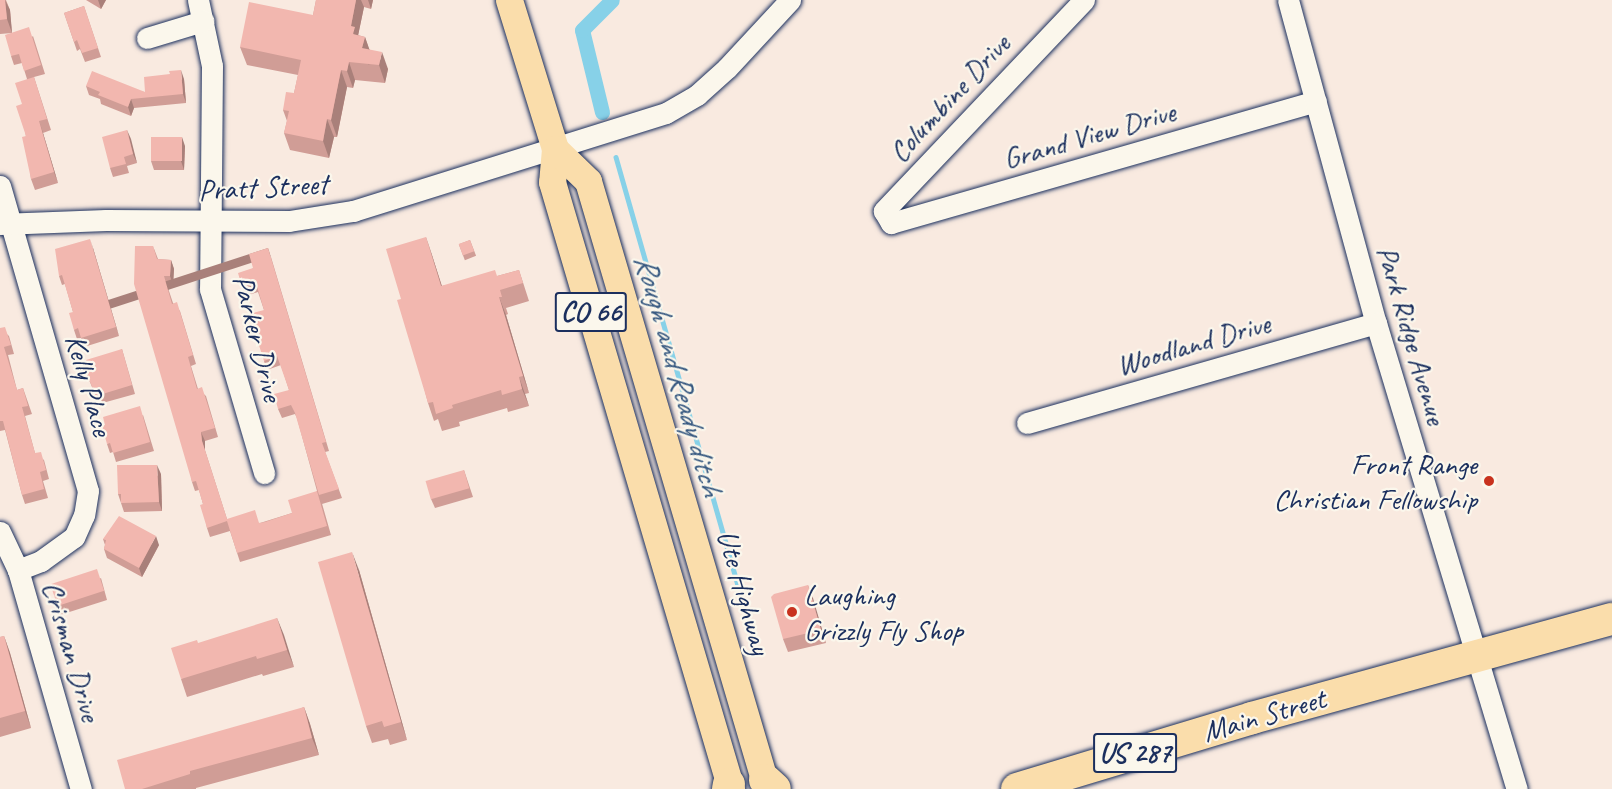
<!DOCTYPE html>
<html>
<head>
<meta charset="utf-8">
<style>
	body { margin:0 }
	#map { position:relative; width:1612px; height:789px; overflow:hidden; background:#f9eae0; font-family:Caveat,sans-serif }
	div>[style] { position:absolute }
	.stream>* { height:4.5px; margin:-2.25px; padding:0 2.25px; transform-origin:2.25px; border-radius:2.25px; background:#87d1e8 }
	.canal>* { height:15px; margin:-7.5px; padding:0 7.5px; transform-origin:7.5px; border-radius:7.5px; background:#87d1e8 }
	.roads { filter:drop-shadow(0 0 2px #1b2f5e) drop-shadow(0 0 2px #1b2f5e) }
	.minor>* { height:21px; margin:-10.5px; padding:0 10.5px; transform-origin:10.5px; border-radius:10.5px; background:#fbf7ec }
	.major>* { height:27px; margin:-13.5px; padding:0 13.5px; transform-origin:13.5px; border-radius:13.5px; background:#faddab }
	.highway>* { height:32px; margin:-16px; padding:0 16px; transform-origin:16px; border-radius:16px; background:#faddab }
	.wall>* { inset:0; background:#d09d96; transform-origin:0 0 }
	.shaded-wall>* { inset:0; background:#a9807a; transform-origin:0 0 }
	.building>* { inset:0; background:#f2b7af; transform-origin:0 0 }
	.dots>* { width:16px; height:16px; translate:-50% -50%; box-sizing:border-box; border:3px solid #fbf7ec; border-radius:50% }
	span { translate:-50% -50%; white-space:nowrap; text-align:center; line-height:1.15; -webkit-text-stroke:4.5px #fbf7ec; paint-order:stroke }
	.shield-label span { padding:2px 4px; background:#fbf7ec; border:2px solid; border-radius:4px; -webkit-text-stroke-width:0 }
	.shield-label { font-size:28px; color:#1b2f5e; font-weight:700 }
	.street-label { font-size:30px; color:#1b2f5e }
	.poi-label { font-size:30px; color:#1b2f5e }
	.right { translate:-100% -50%; text-align:right }
	.left { translate:0 -50%; text-align:left }
	.water-label { font-size:32px; color:#365880; font-style:italic }
</style>
</head>
<body>
<div id="map">
	<div class="stream">
		<div style="left:616px;top:157px;width:452px;rotate:74.1deg"></div>
	</div>
	<div class="canal">
		<div style="left:602px;top:112px;width:84px;rotate:-103.7deg"></div>
		<div style="left:582px;top:30px;width:42px;rotate:-45deg"></div>
	</div>
	<div class="roads">
		<div class="minor">
			<div style="left:198px;top:0;width:67px;rotate:78deg"></div>
			<div style="left:212px;top:66px;width:223px;rotate:90.5deg"></div>
			<div style="left:210px;top:289px;width:192px;rotate:73.6deg"></div>
			<div style="left:1084px;top:0;width:291px;rotate:133.5deg"></div>
			<div style="left:884px;top:211px;width:14px;rotate:60deg"></div>
			<div style="left:891px;top:223px;width:442px;rotate:-16deg"></div>
			<div style="left:1288px;top:0;width:335px;rotate:74.8deg"></div>
			<div style="left:1376px;top:323px;width:487px;rotate:73.2deg"></div>
			<div style="left:147px;top:38px;width:59px;rotate:-16.9deg"></div>
			<div style="left:0;top:186px;width:317px;rotate:73.9deg"></div>
			<div style="left:88px;top:491px;width:24px;rotate:99deg"></div>
			<div style="left:84px;top:515px;width:24px;rotate:114deg"></div>
			<div style="left:74px;top:537px;width:41px;rotate:144deg"></div>
			<div style="left:41px;top:561px;width:25px;rotate:159deg"></div>
			<div style="left:0;top:224px;width:106px;rotate:-2.2deg"></div>
			<div style="left:106px;top:220px;width:183px;rotate:0.3deg"></div>
			<div style="left:289px;top:221px;width:65px;rotate:-8.9deg"></div>
			<div style="left:353px;top:211px;width:328px;rotate:-17.4deg"></div>
			<div style="left:666px;top:113px;width:36px;rotate:-30deg"></div>
			<div style="left:697px;top:95px;width:40px;rotate:-42deg"></div>
			<div style="left:727px;top:68px;width:93px;rotate:-47.2deg"></div>
			<div style="left:1027px;top:423px;width:363px;rotate:-16deg"></div>
			<div style="left:0;top:532px;width:42px;rotate:64.7deg"></div>
			<div style="left:18px;top:570px;width:228px;rotate:74deg"></div>
		</div>
		<div class="major">
			<div style="left:509px;top:0;width:156px;rotate:72.8deg"></div>
			<div style="left:555px;top:149px;width:33px;rotate:95deg"></div>
			<div style="left:552px;top:182px;width:633px;rotate:73.57deg"></div>
			<div style="left:555px;top:149px;width:46px;rotate:44.1deg"></div>
			<div style="left:588px;top:181px;width:634px;rotate:73.6deg"></div>
		</div>
		<div class="highway">
			<div style="left:765px;top:780px;width:13px;rotate:42deg"></div>
			<div style="left:728px;top:789px;width:5px;rotate:-79deg"></div>
			<div style="left:1017px;top:789px;width:245px;rotate:-16.8deg"></div>
			<div style="left:1252px;top:718px;width:373px;rotate:-15.4deg"></div>
		</div>
	</div>
	<div class="wall">
		<div style="clip-path:polygon(0 0,6px 0,10px 10px,12px 33px,0 34px)"></div>
		<div style="clip-path:polygon(86px 0,106px 0,101px 9px)"></div>
		<div style="clip-path:polygon(316px 0,373px 0,371px 9px,364px 7px,358px 35px,365px 37px,369px 49px,388px 69px,385px 83px,355px 80px,353px 88px,347px 87px,337px 137px,334px 137px,329px 158px,290px 150px,284px 133px,287px 121px,283px 110px,294px 93px,298px 75px,247px 65px,240px 47px,313px 15px)"></div>
		<div style="clip-path:polygon(84px 6px,101px 57px,85px 62px,80px 49px,77px 51px,64px 13px)"></div>
		<div style="clip-path:polygon(33px 36px,45px 74px,34px 77px,51px 130px,43px 133px,58px 183px,35px 190px,31px 179px,22px 104px,27px 79px,22px 63px,14px 65px,11px 56px)"></div>
		<div style="clip-path:polygon(184px 79px,186px 103px,134px 108px,131px 116px,101px 104px,100px 99px,89px 95px,86px 86px,145px 92px)"></div>
		<div style="clip-path:polygon(127px 130px,137px 163px,127px 166px,129px 173px,113px 177px,110px 168px)"></div>
		<div style="clip-path:polygon(185px 146px,184px 170px,154px 170px,151px 161px)"></div>
		<div style="clip-path:polygon(426px 237px,442px 286px,497px 276px,519px 270px,529px 301px,506px 308px,508px 314px,506px 315px,529px 393px,525px 394px,529px 406px,508px 412px,507px 408px,459px 422px,460px 426px,442px 431px,438px 419px,434px 421px,428px 403px,401px 299px)"></div>
		<div style="left:470px;top:240px;width:17px;height:12px;rotate:69deg"></div>
		<div style="clip-path:polygon(153px 246px,158px 259px,171px 260px,174px 269px,173px 285px,167px 285px,173px 303px,180px 311px,196px 364px,191px 366px,198px 389px,206px 396px,218px 437px,205px 441px,205px 450px,227px 519px,260px 523px,292px 513px,317px 491px,297px 418px,295px 414px,282px 418px,278px 409px,289px 390px,281px 365px,267px 370px,264px 361px,264px 310px,258px 292px,245px 296px,242px 287px,253px 268px,271px 257px,329px 451px,325px 452px,342px 498px,322px 504px,321px 500px,331px 535px,240px 562px,230px 531px,210px 537px,207px 528px,203px 504px,199px 490px,195px 491px,192px 482px)"></div>
		<div style="clip-path:polygon(93px 248px,119px 336px,84px 347px,81px 338px,77px 339px,74px 330px,73px 312px,65px 284px,62px 285px,59px 276px)"></div>
		<div style="clip-path:polygon(0 328px,9px 336px,14px 354px,8px 355px,17px 390px,23px 388px,32px 414px,25px 416px,35px 453px,44px 460px,49px 479px,43px 481px,48px 498px,25px 504px,22px 495px,5px 430px,0 431px)"></div>
		<div style="clip-path:polygon(122px 349px,135px 394px,99px 404px,85px 370px)"></div>
		<div style="clip-path:polygon(143px 415px,154px 451px,116px 462px,113px 452px,110px 453px,107px 444px)"></div>
		<div style="clip-path:polygon(464px 470px,473px 497px,435px 508px,431px 499px)"></div>
		<div style="clip-path:polygon(161px 474px,162px 511px,124px 512px,118px 494px)"></div>
		<div style="clip-path:polygon(103px 539px,159px 545px,142px 577px,107px 558px,104px 549px,105px 545px)"></div>
		<div style="clip-path:polygon(359px 570px,407px 740px,390px 745px,388px 739px,372px 743px,366px 726px)"></div>
		<div style="clip-path:polygon(101px 578px,107px 600px,60px 615px,56px 606px)"></div>
		<div style="clip-path:polygon(808px 585px,826px 643px,788px 652px,783px 639px)"></div>
		<div style="clip-path:polygon(277px 618px,294px 667px,263px 676px,262px 674px,187px 697px,181px 679px)"></div>
		<div style="clip-path:polygon(4px 636px,10px 653px,31px 728px,0 737px,0 637px)"></div>
		<div style="clip-path:polygon(304px 707px,310px 724px,319px 755px,196px 788px,196px 789px,125px 789px)"></div>
	</div>
	<div class="shaded-wall">
		<div style="clip-path:polygon(5px 0,10px 10px,12px 33px,7px 19px)"></div>
		<div style="clip-path:polygon(98px 0,106px 0,101px 9px)"></div>
		<div style="clip-path:polygon(356px 0,361px 0,364px 7px,358px 36px,359px 52px,351px 26px)"></div>
		<div style="clip-path:polygon(368px 0,373px 0,371px 9px)"></div>
		<div style="clip-path:polygon(365px 37px,371px 54px,369px 65px,362px 48px)"></div>
		<div style="clip-path:polygon(382px 52px,388px 69px,385px 83px,379px 65px)"></div>
		<div style="clip-path:polygon(349px 62px,355px 80px,353px 88px,347px 71px)"></div>
		<div style="clip-path:polygon(181px 70px,184px 79px,186px 103px,183px 94px)"></div>
		<div style="clip-path:polygon(341px 70px,347px 87px,337px 137px,331px 120px)"></div>
		<div style="clip-path:polygon(131px 99px,134px 108px,131px 116px,128px 107px)"></div>
		<div style="clip-path:polygon(327px 119px,334px 137px,329px 158px,323px 141px)"></div>
		<div style="clip-path:polygon(39px 121px,43px 133px,58px 183px,54px 172px)"></div>
		<div style="clip-path:polygon(127px 130px,131px 139px,137px 163px,133px 154px)"></div>
		<div style="clip-path:polygon(182px 137px,185px 146px,184px 170px,181px 161px)"></div>
		<div style="clip-path:polygon(426px 237px,432px 255px,447px 303px,441px 286px)"></div>
		<div style="clip-path:polygon(90px 239px,93px 248px,119px 336px,116px 327px)"></div>
		<div style="left:268px;top:248px;width:9px;height:202px;rotate:72deg"></div>
		<div style="clip-path:polygon(171px 260px,174px 269px,173px 285px,170px 276px)"></div>
		<div style="clip-path:polygon(499px 297px,506px 315px,529px 393px,523px 376px)"></div>
		<div style="clip-path:polygon(519px 377px,525px 394px,529px 406px,522px 389px)"></div>
		<div style="clip-path:polygon(201px 432px,205px 441px,205px 450px,202px 441px)"></div>
		<div style="clip-path:polygon(157px 465px,161px 474px,162px 511px,159px 502px)"></div>
		<div style="clip-path:polygon(156px 536px,159px 545px,142px 577px,139px 568px)"></div>
		<div style="clip-path:polygon(352px 552px,359px 570px,407px 740px,401px 722px)"></div>
		<div style="clip-path:polygon(808px 585px,813px 598px,826px 643px,821px 630px)"></div>
		<div style="clip-path:polygon(277px 618px,284px 635px,294px 667px,287px 650px)"></div>
		<div style="clip-path:polygon(4px 636px,10px 653px,31px 728px,25px 711px)"></div>
		<div style="clip-path:polygon(304px 707px,310px 724px,319px 755px,312px 738px)"></div>
	</div>
	<div class="building">
		<div style="clip-path:polygon(0 0,5px 0,7px 19px,0 20px)"></div>
		<div style="clip-path:polygon(316px 0,356px 0,351px 26px,355px 27px,353px 34px,365px 37px,362px 48px,382px 52px,379px 65px,349px 62px,347px 71px,341px 70px,331px 120px,327px 119px,323px 141px,284px 133px,289px 111px,283px 110px,286px 92px,294px 93px,301px 60px,240px 47px,249px 2px,313px 15px)"></div>
		<div style="clip-path:polygon(84px 6px,98px 48px,82px 53px,77px 40px,74px 42px,64px 13px)"></div>
		<div style="clip-path:polygon(29px 27px,41px 65px,24px 71px,19px 54px,11px 56px,5px 35px)"></div>
		<div style="clip-path:polygon(181px 70px,183px 94px,131px 99px,128px 107px,98px 95px,100px 92px,86px 86px,92px 71px,145px 92px,144px 77px,170px 74px,169px 71px)"></div>
		<div style="clip-path:polygon(34px 77px,47px 119px,39px 121px,54px 172px,31px 179px,22px 137px,26px 136px,16px 106px,22px 104px,15px 83px)"></div>
		<div style="clip-path:polygon(127px 130px,133px 154px,124px 157px,126px 164px,110px 168px,102px 137px)"></div>
		<div style="left:151px;top:137px;width:31px;height:24px"></div>
		<div style="clip-path:polygon(426px 237px,441px 286px,495px 270px,497px 276px,519px 270px,523px 283px,500px 290px,502px 297px,499px 297px,523px 376px,519px 377px,522px 389px,502px 395px,501px 390px,452px 405px,453px 408px,436px 414px,433px 402px,428px 403px,397px 300px,401px 299px,386px 249px)"></div>
		<div style="clip-path:polygon(90px 239px,116px 327px,81px 338px,78px 328px,74px 330px,69px 313px,73px 312px,62px 275px,59px 276px,55px 249px)"></div>
		<div style="left:470px;top:240px;width:12px;height:12px;rotate:70deg"></div>
		<div style="clip-path:polygon(135px 246px,153px 246px,157px 259px,171px 260px,170px 276px,164px 276px,172px 304px,177px 302px,193px 355px,188px 357px,197px 389px,202px 387px,215px 428px,201px 432px,202px 441px,227px 519px,255px 510px,259px 523px,265px 522px,292px 513px,288px 500px,317px 491px,327px 526px,237px 553px,227px 521px,207px 528px,200px 505px,203px 504px,196px 481px,192px 482px,134px 284px)"></div>
		<div style="clip-path:polygon(268px 248px,326px 442px,322px 443px,339px 489px,319px 495px,295px 413px,291px 405px,278px 409px,274px 394px,289px 390px,277px 356px,264px 361px,249px 314px,264px 310px,256px 283px,242px 287px,238px 273px,253px 268px,249px 254px)"></div>
		<div style="clip-path:polygon(5px 327px,11px 345px,4px 347px,17px 390px,23px 388px,28px 406px,22px 407px,35px 453px,41px 452px,46px 470px,40px 472px,44px 489px,22px 495px,3px 421px,0 421px,0 328px)"></div>
		<div style="clip-path:polygon(122px 349px,132px 385px,96px 396px,85px 370px,88px 369px,86px 360px)"></div>
		<div style="clip-path:polygon(140px 406px,150px 442px,113px 453px,110px 443px,107px 444px,102px 426px,105px 425px,103px 417px)"></div>
		<div style="clip-path:polygon(117px 465px,157px 465px,159px 502px,121px 503px,121px 494px,118px 494px)"></div>
		<div style="left:464px;top:470px;width:19px;height:40px;rotate:74deg"></div>
		<div style="clip-path:polygon(119px 516px,156px 536px,139px 568px,104px 549px,106px 540px,103px 539px)"></div>
		<div style="clip-path:polygon(352px 552px,401px 722px,384px 727px,382px 721px,366px 726px,318px 562px)"></div>
		<div style="left:97px;top:569px;width:23px;height:49px;rotate:72deg"></div>
		<div style="clip-path:polygon(808px 585px,821px 630px,783px 639px,771px 597px,774px 594px)"></div>
		<div style="clip-path:polygon(277px 618px,287px 650px,257px 659px,256px 656px,181px 679px,171px 648px,197px 640px,198px 643px)"></div>
		<div style="clip-path:polygon(4px 636px,25px 711px,0 718px,0 637px)"></div>
		<div style="clip-path:polygon(304px 707px,312px 738px,190px 771px,190px 774px,142px 789px,125px 789px,117px 760px)"></div>
	</div>
	<div class="dots">
		<div style="left:1489px;top:481px;background:#c8321e"></div>
		<div style="left:792px;top:612px;background:#c8321e"></div>
	</div>
	<div class="shield-label">
		<span style="left:591px;top:312px">CO 66</span>
		<span style="left:1135px;top:753px">US 287</span>
	</div>
	<div class="street-label">
		<span style="left:949px;top:98px;rotate:-47deg">Columbine Drive</span>
		<span style="left:1089px;top:135px;rotate:-16deg">Grand View Drive</span>
		<span style="left:263px;top:187px;rotate:-3deg">Pratt Street</span>
		<span style="left:1412px;top:335px;rotate:74deg">Park Ridge Avenue</span>
		<span style="left:258px;top:338px;rotate:76deg">Parker Drive</span>
		<span style="left:1193px;top:344px;rotate:-16deg">Woodland Drive</span>
		<span style="left:89px;top:385px;rotate:74deg">Kelly Place</span>
		<span style="left:744px;top:592px;rotate:74deg">Ute Highway</span>
		<span style="left:72px;top:651px;rotate:74deg">Crisman Drive</span>
		<span style="left:1264px;top:715px;rotate:-16deg">Main Street</span>
	</div>
	<div class="poi-label">
		<span class="right" style="left:1477px;top:481px">Front Range<br>Christian Fellowship</span>
		<span class="left" style="left:804px;top:612px">Laughing<br>Grizzly Fly Shop</span>
	</div>
	<div class="water-label">
		<span style="left:678px;top:375px;rotate:74deg">Rough and Ready ditch</span>
	</div>
</div>
</body>
</html>
